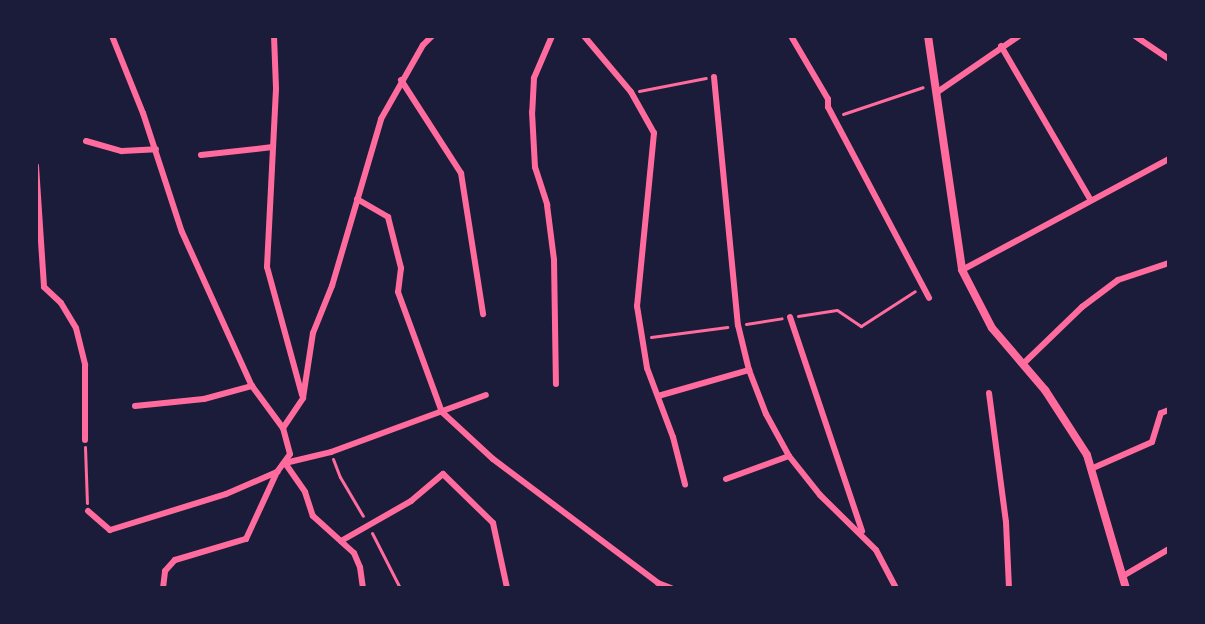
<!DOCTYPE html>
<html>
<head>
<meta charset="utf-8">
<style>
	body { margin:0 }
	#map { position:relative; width:1205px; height:624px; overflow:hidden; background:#1b1b3a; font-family:"Public Sans",sans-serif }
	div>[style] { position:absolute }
	.path>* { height:3px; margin:-1.5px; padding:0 1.5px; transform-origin:1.5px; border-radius:1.5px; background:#ff6b9d }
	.minor>* { height:6px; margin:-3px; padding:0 3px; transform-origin:3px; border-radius:3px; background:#ff6b9d }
	.tertiary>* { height:8px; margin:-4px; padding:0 4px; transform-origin:4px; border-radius:4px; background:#ff6b9d }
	span { translate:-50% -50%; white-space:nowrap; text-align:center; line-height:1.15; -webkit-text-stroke:6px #1b1b3a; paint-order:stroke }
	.frame { position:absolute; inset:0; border:38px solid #1b1b3a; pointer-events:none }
</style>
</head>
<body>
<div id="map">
	<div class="path">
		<div style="left:639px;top:91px;width:68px;rotate:-11deg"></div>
		<div style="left:843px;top:114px;width:84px;rotate:-18.6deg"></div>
		<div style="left:798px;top:316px;width:39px;rotate:-9deg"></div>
		<div style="left:837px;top:310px;width:29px;rotate:34deg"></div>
		<div style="left:861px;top:326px;width:64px;rotate:-32.9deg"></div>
		<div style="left:746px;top:324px;width:36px;rotate:-9deg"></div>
		<div style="left:651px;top:337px;width:77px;rotate:-7.5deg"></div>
		<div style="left:85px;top:447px;width:56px;rotate:88deg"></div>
		<div style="left:333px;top:459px;width:19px;rotate:69deg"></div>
		<div style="left:340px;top:477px;width:45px;rotate:59.5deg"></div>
		<div style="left:372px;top:533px;width:62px;rotate:63deg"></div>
	</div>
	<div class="minor">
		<div style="left:112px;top:36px;width:83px;rotate:68.1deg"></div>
		<div style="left:143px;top:113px;width:125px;rotate:71.9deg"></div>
		<div style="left:182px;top:232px;width:169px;rotate:65.6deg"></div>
		<div style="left:252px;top:386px;width:52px;rotate:53.6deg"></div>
		<div style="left:274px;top:36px;width:53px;rotate:87.8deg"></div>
		<div style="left:276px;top:89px;width:178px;rotate:92.9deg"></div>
		<div style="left:267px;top:267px;width:133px;rotate:74.7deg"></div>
		<div style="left:552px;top:36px;width:46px;rotate:113.2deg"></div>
		<div style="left:534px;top:78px;width:34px;rotate:93deg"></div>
		<div style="left:532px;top:112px;width:55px;rotate:86.9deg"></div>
		<div style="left:535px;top:167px;width:40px;rotate:72deg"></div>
		<div style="left:547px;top:205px;width:55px;rotate:82.7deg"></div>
		<div style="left:554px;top:260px;width:124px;rotate:89.1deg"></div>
		<div style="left:584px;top:36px;width:73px;rotate:50deg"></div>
		<div style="left:631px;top:92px;width:47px;rotate:60.7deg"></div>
		<div style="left:654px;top:133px;width:174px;rotate:95.6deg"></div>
		<div style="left:637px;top:306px;width:63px;rotate:80.8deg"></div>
		<div style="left:647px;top:368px;width:74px;rotate:69.4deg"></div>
		<div style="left:673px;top:437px;width:49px;rotate:75.7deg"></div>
		<div style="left:791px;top:36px;width:73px;rotate:59.6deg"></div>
		<div style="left:828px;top:99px;width:8px;rotate:90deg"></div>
		<div style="left:828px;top:107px;width:216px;rotate:62.1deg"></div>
		<div style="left:1135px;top:36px;width:41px;rotate:34.1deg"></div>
		<div style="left:1001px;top:46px;width:177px;rotate:59.8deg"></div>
		<div style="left:714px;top:77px;width:249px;rotate:84.5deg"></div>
		<div style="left:738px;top:325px;width:46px;rotate:76.3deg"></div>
		<div style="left:749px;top:370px;width:47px;rotate:68.9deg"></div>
		<div style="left:766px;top:414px;width:48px;rotate:61.3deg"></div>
		<div style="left:789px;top:456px;width:50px;rotate:51.5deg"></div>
		<div style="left:820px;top:495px;width:78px;rotate:44.5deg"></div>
		<div style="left:876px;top:550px;width:43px;rotate:62.2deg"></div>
		<div style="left:401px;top:80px;width:111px;rotate:57.2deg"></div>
		<div style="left:461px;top:173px;width:143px;rotate:81.1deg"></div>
		<div style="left:936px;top:93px;width:101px;rotate:-34.5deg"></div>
		<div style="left:86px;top:141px;width:37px;rotate:16deg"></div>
		<div style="left:122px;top:151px;width:34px;rotate:-3deg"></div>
		<div style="left:201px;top:155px;width:72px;rotate:-6.3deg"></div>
		<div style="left:36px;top:166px;width:121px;rotate:86.2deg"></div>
		<div style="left:44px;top:287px;width:23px;rotate:43deg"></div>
		<div style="left:61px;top:303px;width:29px;rotate:59deg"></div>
		<div style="left:76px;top:328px;width:38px;rotate:76deg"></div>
		<div style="left:85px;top:365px;width:75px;rotate:90deg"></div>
		<div style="left:357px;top:199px;width:36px;rotate:30deg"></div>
		<div style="left:388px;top:217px;width:53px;rotate:75.7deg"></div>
		<div style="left:401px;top:268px;width:24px;rotate:97deg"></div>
		<div style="left:398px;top:292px;width:128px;rotate:69.9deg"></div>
		<div style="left:442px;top:412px;width:69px;rotate:42.7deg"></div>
		<div style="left:493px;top:459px;width:206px;rotate:36.9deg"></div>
		<div style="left:658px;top:583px;width:14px;rotate:21deg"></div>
		<div style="left:962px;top:270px;width:235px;rotate:-28.2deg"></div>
		<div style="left:790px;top:317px;width:226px;rotate:71.4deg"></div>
		<div style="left:1024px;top:363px;width:81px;rotate:-44deg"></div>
		<div style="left:1082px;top:307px;width:45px;rotate:-36.9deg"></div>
		<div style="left:1118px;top:280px;width:54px;rotate:-18.4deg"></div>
		<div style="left:989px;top:393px;width:130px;rotate:82.5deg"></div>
		<div style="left:1006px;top:522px;width:66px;rotate:87.4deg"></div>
		<div style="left:658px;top:396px;width:95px;rotate:-15.9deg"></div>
		<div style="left:135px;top:406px;width:69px;rotate:-5.8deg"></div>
		<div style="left:204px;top:399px;width:50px;rotate:-15.2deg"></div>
		<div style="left:285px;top:463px;width:47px;rotate:-13.4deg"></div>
		<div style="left:331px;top:452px;width:165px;rotate:-20.2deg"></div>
		<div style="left:285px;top:463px;width:35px;rotate:55deg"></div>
		<div style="left:305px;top:492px;width:25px;rotate:72deg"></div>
		<div style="left:313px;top:516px;width:55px;rotate:42.1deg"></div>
		<div style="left:354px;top:553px;width:15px;rotate:67deg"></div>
		<div style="left:360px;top:567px;width:21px;rotate:82deg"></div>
		<div style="left:1093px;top:468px;width:64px;rotate:-23.8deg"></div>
		<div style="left:1152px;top:442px;width:30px;rotate:-73deg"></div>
		<div style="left:1161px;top:413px;width:9px;rotate:-21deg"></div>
		<div style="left:726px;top:479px;width:67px;rotate:-20.1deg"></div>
		<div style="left:88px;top:511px;width:29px;rotate:41deg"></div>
		<div style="left:110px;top:530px;width:121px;rotate:-17.2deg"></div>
		<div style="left:226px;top:494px;width:56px;rotate:-23.3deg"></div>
		<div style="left:341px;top:541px;width:81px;rotate:-29.7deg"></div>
		<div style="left:411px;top:501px;width:42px;rotate:-40.2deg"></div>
		<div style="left:443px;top:474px;width:70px;rotate:44.4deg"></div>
		<div style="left:493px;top:523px;width:66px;rotate:77.8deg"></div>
		<div style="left:1123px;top:576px;width:53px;rotate:-30.4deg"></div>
		<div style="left:163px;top:588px;width:17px;rotate:-83deg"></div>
		<div style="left:165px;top:571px;width:15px;rotate:-48deg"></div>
		<div style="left:175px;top:560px;width:74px;rotate:-16.5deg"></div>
		<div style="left:246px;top:539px;width:74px;rotate:-65.2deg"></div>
		<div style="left:277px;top:472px;width:22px;rotate:-54deg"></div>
		<div style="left:290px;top:454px;width:27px;rotate:-105deg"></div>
		<div style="left:283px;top:428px;width:36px;rotate:-56deg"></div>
		<div style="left:303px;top:398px;width:66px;rotate:-81.3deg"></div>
		<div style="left:313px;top:333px;width:51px;rotate:-68deg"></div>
		<div style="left:332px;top:286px;width:174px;rotate:-73.6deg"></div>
		<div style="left:381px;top:119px;width:85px;rotate:-60.4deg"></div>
		<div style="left:423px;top:45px;width:13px;rotate:-45deg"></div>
	</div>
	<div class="tertiary">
		<div style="left:928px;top:36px;width:236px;rotate:81.7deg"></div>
		<div style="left:962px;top:270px;width:65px;rotate:62.7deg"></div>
		<div style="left:992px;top:328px;width:82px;rotate:49.5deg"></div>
		<div style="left:1045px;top:390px;width:77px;rotate:57.1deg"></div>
		<div style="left:1087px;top:455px;width:139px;rotate:73.7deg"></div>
	</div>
	<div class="frame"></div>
</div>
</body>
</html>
